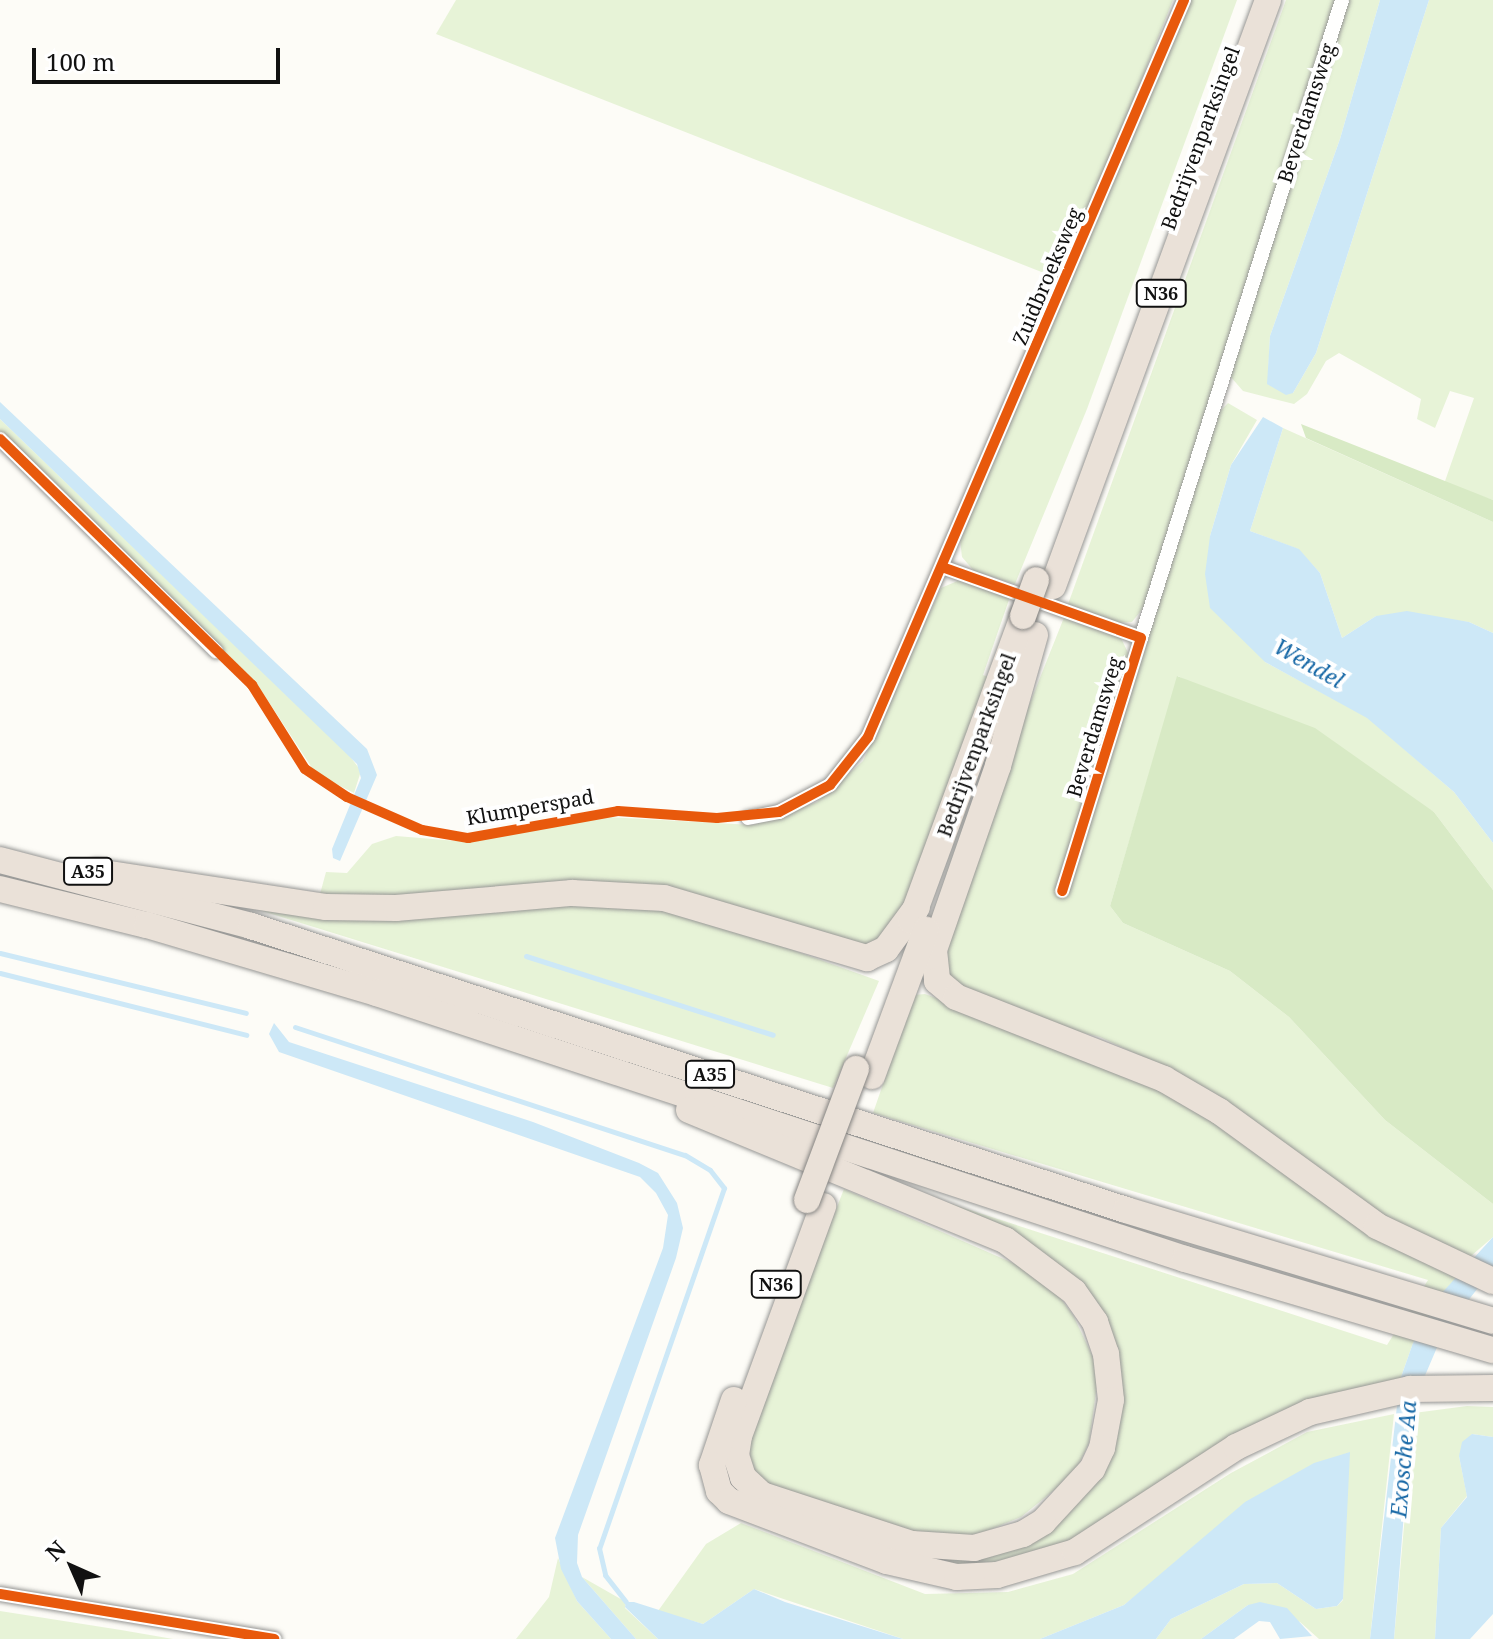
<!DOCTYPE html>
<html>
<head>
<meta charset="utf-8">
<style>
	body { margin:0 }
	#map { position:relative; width:1493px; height:1639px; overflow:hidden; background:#fdfcf7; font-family:"Noto Serif",serif }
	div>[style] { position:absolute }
	.green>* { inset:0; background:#e7f3d7 }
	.forest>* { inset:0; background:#d8eac5 }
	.water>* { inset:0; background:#cde8f7 }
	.stream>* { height:5px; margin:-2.5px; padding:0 2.5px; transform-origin:2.5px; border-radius:2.5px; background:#cde8f7 }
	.roads { filter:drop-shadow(0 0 2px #979795) drop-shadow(0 0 2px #979795) }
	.street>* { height:14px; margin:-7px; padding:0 7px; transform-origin:7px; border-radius:7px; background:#fffffe }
	.highway>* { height:26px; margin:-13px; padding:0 13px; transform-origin:13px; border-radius:13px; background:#eae1d8 }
	.bridges { filter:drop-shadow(0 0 2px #858482) drop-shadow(0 0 2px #858482) }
	.highway-bridge>* { height:26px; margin:-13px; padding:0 13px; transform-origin:13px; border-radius:13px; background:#eae1d8 }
	.cycleway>* { height:10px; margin:-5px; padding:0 5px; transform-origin:5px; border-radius:5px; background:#e8590c }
	span { translate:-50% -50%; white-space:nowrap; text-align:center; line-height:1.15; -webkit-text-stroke:8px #fff; paint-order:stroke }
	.shield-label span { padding:2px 6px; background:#fff; border:2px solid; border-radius:6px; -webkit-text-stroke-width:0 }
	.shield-label { font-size:18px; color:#111; font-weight:700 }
	.street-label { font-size:20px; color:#111 }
	.water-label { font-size:22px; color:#1768a6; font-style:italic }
	.north { position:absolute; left:32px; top:1527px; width:80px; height:80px; -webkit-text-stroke:6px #fff; paint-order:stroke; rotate:315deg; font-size:22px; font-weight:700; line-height:32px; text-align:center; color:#111 }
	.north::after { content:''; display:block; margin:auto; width:28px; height:36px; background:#111; clip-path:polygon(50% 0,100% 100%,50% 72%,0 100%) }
	.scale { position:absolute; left:32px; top:48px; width:248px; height:36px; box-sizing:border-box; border:4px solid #111; border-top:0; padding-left:10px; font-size:24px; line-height:28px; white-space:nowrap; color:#111; -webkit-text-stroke:6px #fff; paint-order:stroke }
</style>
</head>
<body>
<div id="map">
	<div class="green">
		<div style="clip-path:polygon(456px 0,1173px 0,1062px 280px,436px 34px)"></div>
		<div style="clip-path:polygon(1190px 0,1237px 0,1087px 409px,1015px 584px,974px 571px,962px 557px,960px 540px)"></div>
		<div style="clip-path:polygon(1286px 0,1337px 0,1144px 607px,1132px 622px,1113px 623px,1067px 607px)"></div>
		<div style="clip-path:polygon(1349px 0,1380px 0,1340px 139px,1270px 336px,1268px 376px,1293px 393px,1316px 353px,1429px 0,1493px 0,1493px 500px,1444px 484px,1474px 398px,1450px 391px,1435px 428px,1417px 419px,1421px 399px,1339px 353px,1326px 361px,1307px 394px,1294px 404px,1243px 391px,1230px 376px)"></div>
		<div style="clip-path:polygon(1228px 403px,1257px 420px,1231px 465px,1210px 536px,1265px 662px,1367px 717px,1454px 792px,1493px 843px,1493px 890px,1434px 812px,1178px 676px,1110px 906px,1123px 923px,1230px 971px,1289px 1017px,1385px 1120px,1493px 1204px,1493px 1237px,1471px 1256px,1413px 1343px,1400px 1380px,1321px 1401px,1075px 1546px,957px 1571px,741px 1494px,995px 1553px,1108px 1450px,1090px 1302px,865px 1176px,1387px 1345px,1428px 1280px,873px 1113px,914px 995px,925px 994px,1121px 1065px,1383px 1215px,1191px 1080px,1100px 1037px,1041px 1023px,955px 985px,942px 963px,1014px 743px,1065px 615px,1121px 638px,1130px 657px,1084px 844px,1217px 414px)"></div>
		<div style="clip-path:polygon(0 419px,349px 755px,361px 771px,354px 793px,316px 774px,257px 684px,0 432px)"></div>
		<div style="clip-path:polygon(1283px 428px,1493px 522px,1493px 633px,1469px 622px,1376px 616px,1342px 638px,1320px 573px,1298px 549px,1250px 531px)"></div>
		<div style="clip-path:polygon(962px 579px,1011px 594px,983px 675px,988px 677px,896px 925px,878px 943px,852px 946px,668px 887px,389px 897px,320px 894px,326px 872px,347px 873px,372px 844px,396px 836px,469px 842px,607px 817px,753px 825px,817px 802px,863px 761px,941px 588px)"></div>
		<div style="clip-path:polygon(233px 902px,541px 902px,681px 910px,879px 981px,833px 1088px)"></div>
		<div style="clip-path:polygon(844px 1189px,1029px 1270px,1053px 1288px,1073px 1315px,1093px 1357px,1097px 1385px,1089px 1443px,1074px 1474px,1021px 1517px,979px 1534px,939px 1537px,891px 1529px,767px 1491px,752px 1474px,748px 1434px)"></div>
		<div style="clip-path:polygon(1467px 1406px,1493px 1407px,1493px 1437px,1472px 1434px,1459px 1456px,1467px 1496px,1441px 1528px,1435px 1639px,1394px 1639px,1414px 1413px)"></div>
		<div style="clip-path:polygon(1394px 1414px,1370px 1639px,1319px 1639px,1300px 1622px,1248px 1605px,1201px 1639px,1156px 1639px,1171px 1619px,1244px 1584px,1277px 1583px,1316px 1609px,1337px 1606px,1343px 1600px,1344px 1555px,1168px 1570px,1124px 1605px,1040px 1639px,903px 1639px,754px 1589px,703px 1624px,658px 1611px,706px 1544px,741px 1523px,925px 1594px,1008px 1592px,1073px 1574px,1231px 1473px,1307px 1432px)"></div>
		<div style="clip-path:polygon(558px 1558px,577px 1601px,611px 1639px,516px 1639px,549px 1597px)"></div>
		<div style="clip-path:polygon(582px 1577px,626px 1602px,625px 1608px,658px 1639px,636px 1639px)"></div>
		<div style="clip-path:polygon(0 1611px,121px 1630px,173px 1639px,0 1639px)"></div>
	</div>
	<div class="forest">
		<div style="clip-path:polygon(1301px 424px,1493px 500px,1493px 522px,1306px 438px)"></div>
		<div style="clip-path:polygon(1177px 676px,1315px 728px,1434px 812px,1493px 890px,1493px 1204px,1385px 1120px,1289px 1017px,1230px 971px,1123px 923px,1110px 906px)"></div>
	</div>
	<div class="water">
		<div style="clip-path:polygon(1380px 0,1429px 0,1316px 353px,1293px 393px,1286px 395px,1267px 384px,1270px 336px,1340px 139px)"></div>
		<div style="clip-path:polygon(0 402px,367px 749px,377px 775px,340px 861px,333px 858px,332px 849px,361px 778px,357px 764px,0 419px)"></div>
		<div style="clip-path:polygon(1263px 417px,1283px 428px,1250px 531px,1299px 549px,1320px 573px,1342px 638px,1376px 616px,1407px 611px,1469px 622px,1493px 633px,1493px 843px,1454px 792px,1367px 718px,1265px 662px,1210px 608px,1205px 574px,1210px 536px,1231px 465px)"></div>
		<div style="clip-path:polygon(274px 1023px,289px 1042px,533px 1122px,639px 1163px,658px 1173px,677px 1203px,683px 1228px,676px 1258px,578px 1535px,577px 1563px,582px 1577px,636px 1639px,611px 1639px,577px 1601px,561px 1569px,555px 1538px,663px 1248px,668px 1215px,656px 1193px,640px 1177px,279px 1052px,269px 1034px)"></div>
		<div style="clip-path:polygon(1493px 1237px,1493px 1269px,1444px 1331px,1421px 1385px,1409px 1450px,1394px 1639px,1370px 1639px,1400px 1380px,1413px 1343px,1440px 1295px)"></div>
		<div style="clip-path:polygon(1472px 1434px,1493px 1437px,1493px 1614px,1470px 1639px,1435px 1639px,1441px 1528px,1467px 1497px,1459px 1456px,1462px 1442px)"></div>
		<div style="clip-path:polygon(1350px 1452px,1343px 1599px,1337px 1606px,1316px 1609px,1277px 1583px,1244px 1584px,1171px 1619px,1156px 1639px,1040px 1639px,1124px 1605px,1245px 1502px,1314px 1463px)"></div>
		<div style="clip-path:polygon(754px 1589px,785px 1602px,903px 1639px,658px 1639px,625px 1607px,626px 1602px,634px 1602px,703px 1624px)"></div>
		<div style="clip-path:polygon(1260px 1602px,1287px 1608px,1312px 1636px,1280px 1639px,1270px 1622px,1259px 1621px,1234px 1639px,1201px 1639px,1248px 1605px)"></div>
	</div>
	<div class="stream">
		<div style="left:0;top:953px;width:253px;rotate:13.7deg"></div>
		<div style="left:526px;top:956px;width:259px;rotate:17.7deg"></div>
		<div style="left:0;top:973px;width:254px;rotate:14.1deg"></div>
		<div style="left:295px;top:1027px;width:410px;rotate:18.2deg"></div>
		<div style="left:685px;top:1155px;width:29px;rotate:31deg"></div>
		<div style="left:710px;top:1170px;width:23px;rotate:52deg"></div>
		<div style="left:724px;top:1188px;width:381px;rotate:109.1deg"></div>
		<div style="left:599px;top:1548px;width:28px;rotate:77deg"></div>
		<div style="left:605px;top:1575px;width:34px;rotate:52deg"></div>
	</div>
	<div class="roads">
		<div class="street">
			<div style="left:0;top:439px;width:303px;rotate:44.5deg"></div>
			<div style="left:942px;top:567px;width:211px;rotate:19.6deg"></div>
			<div style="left:1141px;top:638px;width:265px;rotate:107.3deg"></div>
			<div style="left:1141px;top:638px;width:669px;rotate:-72.51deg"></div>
			<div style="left:748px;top:818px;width:32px;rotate:-11deg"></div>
			<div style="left:779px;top:812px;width:58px;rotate:-27.9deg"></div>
			<div style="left:830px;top:785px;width:61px;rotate:-51.6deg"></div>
			<div style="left:868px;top:737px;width:802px;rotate:-66.79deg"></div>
			<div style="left:0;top:1594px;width:278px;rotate:9.3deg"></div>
		</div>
		<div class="highway">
			<div style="left:1053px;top:586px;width:624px;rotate:-69.85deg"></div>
			<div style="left:1035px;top:635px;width:136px;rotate:105.8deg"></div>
			<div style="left:998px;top:766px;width:195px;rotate:109.2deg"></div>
			<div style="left:934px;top:950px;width:31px;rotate:84deg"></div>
			<div style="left:937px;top:981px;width:25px;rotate:40deg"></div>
			<div style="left:956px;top:997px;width:224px;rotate:21.5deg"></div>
			<div style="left:1164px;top:1079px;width:64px;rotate:30.2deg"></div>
			<div style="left:1219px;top:1111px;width:195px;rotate:36deg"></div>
			<div style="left:1377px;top:1226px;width:128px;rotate:25.4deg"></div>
			<div style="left:0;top:860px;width:260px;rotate:14.7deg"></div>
			<div style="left:251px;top:926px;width:920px;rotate:17.98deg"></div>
			<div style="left:1126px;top:1210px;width:383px;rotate:16.8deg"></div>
			<div style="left:97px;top:872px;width:232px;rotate:8.7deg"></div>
			<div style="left:326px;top:907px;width:70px;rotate:0.8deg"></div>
			<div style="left:396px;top:908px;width:177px;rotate:-4.9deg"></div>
			<div style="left:572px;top:893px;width:92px;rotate:3.1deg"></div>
			<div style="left:664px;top:898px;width:212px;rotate:16.5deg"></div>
			<div style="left:867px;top:958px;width:21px;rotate:-25deg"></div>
			<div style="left:886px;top:949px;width:52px;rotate:-53.6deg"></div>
			<div style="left:0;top:889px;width:151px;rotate:13.8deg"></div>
			<div style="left:147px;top:925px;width:239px;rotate:16.5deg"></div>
			<div style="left:376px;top:993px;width:852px;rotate:18.2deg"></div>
			<div style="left:1185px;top:1259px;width:321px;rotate:16.5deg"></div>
			<div style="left:911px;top:921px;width:325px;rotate:-69.8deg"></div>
			<div style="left:872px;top:1076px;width:156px;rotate:-69.7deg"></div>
			<div style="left:689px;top:1110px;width:342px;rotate:22.4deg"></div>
			<div style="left:1005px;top:1240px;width:86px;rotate:37deg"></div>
			<div style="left:1074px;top:1292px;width:37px;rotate:55deg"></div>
			<div style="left:1095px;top:1322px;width:34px;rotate:71deg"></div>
			<div style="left:1106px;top:1354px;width:46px;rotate:83.8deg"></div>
			<div style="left:1111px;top:1400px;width:49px;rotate:100.6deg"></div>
			<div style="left:1102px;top:1448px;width:23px;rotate:115deg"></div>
			<div style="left:1092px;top:1469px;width:72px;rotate:132.8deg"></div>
			<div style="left:1043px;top:1522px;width:23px;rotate:149deg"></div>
			<div style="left:1023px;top:1534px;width:51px;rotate:164.1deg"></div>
			<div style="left:974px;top:1548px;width:62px;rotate:-176.3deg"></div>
			<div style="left:912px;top:1544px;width:158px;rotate:-161.9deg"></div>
			<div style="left:762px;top:1495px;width:26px;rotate:-137deg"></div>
			<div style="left:743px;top:1477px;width:23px;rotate:-108deg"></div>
			<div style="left:736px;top:1455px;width:19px;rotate:-81deg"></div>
			<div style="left:739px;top:1436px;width:245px;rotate:-69.9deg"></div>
			<div style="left:734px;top:1400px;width:69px;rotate:108.7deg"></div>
			<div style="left:712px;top:1465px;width:27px;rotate:75deg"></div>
			<div style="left:719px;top:1491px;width:14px;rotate:45deg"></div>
			<div style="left:729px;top:1501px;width:169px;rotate:20.8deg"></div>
			<div style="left:887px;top:1561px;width:72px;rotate:12.9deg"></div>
			<div style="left:957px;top:1577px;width:40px;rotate:-2.9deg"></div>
			<div style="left:997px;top:1575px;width:81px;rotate:-16.4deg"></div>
			<div style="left:1075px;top:1552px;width:192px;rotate:-33.1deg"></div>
			<div style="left:1236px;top:1447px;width:82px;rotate:-25.3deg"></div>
			<div style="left:1310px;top:1412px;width:103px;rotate:-13deg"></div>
			<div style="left:1410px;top:1389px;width:83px;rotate:-0.7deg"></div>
		</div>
	</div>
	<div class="bridges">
		<div class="highway-bridge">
			<div style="left:1023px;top:616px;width:38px;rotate:-70deg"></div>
			<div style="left:807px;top:1200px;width:140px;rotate:-69.5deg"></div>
		</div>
	</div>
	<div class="cycleway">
		<div style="left:0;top:439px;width:352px;rotate:44.3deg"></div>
		<div style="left:252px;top:685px;width:99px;rotate:57.8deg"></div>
		<div style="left:305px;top:769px;width:50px;rotate:33.7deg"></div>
		<div style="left:347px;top:797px;width:82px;rotate:23.7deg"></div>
		<div style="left:422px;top:830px;width:47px;rotate:9.9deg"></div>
		<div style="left:468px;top:838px;width:152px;rotate:-10.2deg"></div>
		<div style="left:618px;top:811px;width:99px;rotate:4deg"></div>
		<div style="left:717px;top:818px;width:62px;rotate:-5.5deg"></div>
		<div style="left:779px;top:812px;width:58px;rotate:-27.9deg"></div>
		<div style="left:830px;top:785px;width:61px;rotate:-51.6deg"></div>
		<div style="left:868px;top:737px;width:802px;rotate:-66.79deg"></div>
		<div style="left:942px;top:567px;width:211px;rotate:19.6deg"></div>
		<div style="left:1141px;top:638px;width:265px;rotate:107.3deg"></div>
		<div style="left:0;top:1594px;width:278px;rotate:9.3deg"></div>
	</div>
	<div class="shield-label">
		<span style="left:1161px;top:293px">N36</span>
		<span style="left:88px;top:871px">A35</span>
		<span style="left:710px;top:1074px">A35</span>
		<span style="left:776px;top:1284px">N36</span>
	</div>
	<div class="street-label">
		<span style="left:1306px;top:113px;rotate:-72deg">Beverdamsweg</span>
		<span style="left:1200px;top:138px;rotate:-70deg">Bedrijvenparksingel</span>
		<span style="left:1047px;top:276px;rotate:-67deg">Zuidbroeksweg</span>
		<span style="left:1094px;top:727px;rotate:-73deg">Beverdamsweg</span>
		<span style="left:976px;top:745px;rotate:-70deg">Bedrijvenparksingel</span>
		<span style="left:530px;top:807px;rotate:-10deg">Klumperspad</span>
	</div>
	<div class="water-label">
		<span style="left:1309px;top:663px;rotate:30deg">Wendel</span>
		<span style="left:1403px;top:1459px;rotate:-85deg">Exosche Aa</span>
	</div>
	<div class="north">N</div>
	<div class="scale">100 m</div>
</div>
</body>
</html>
